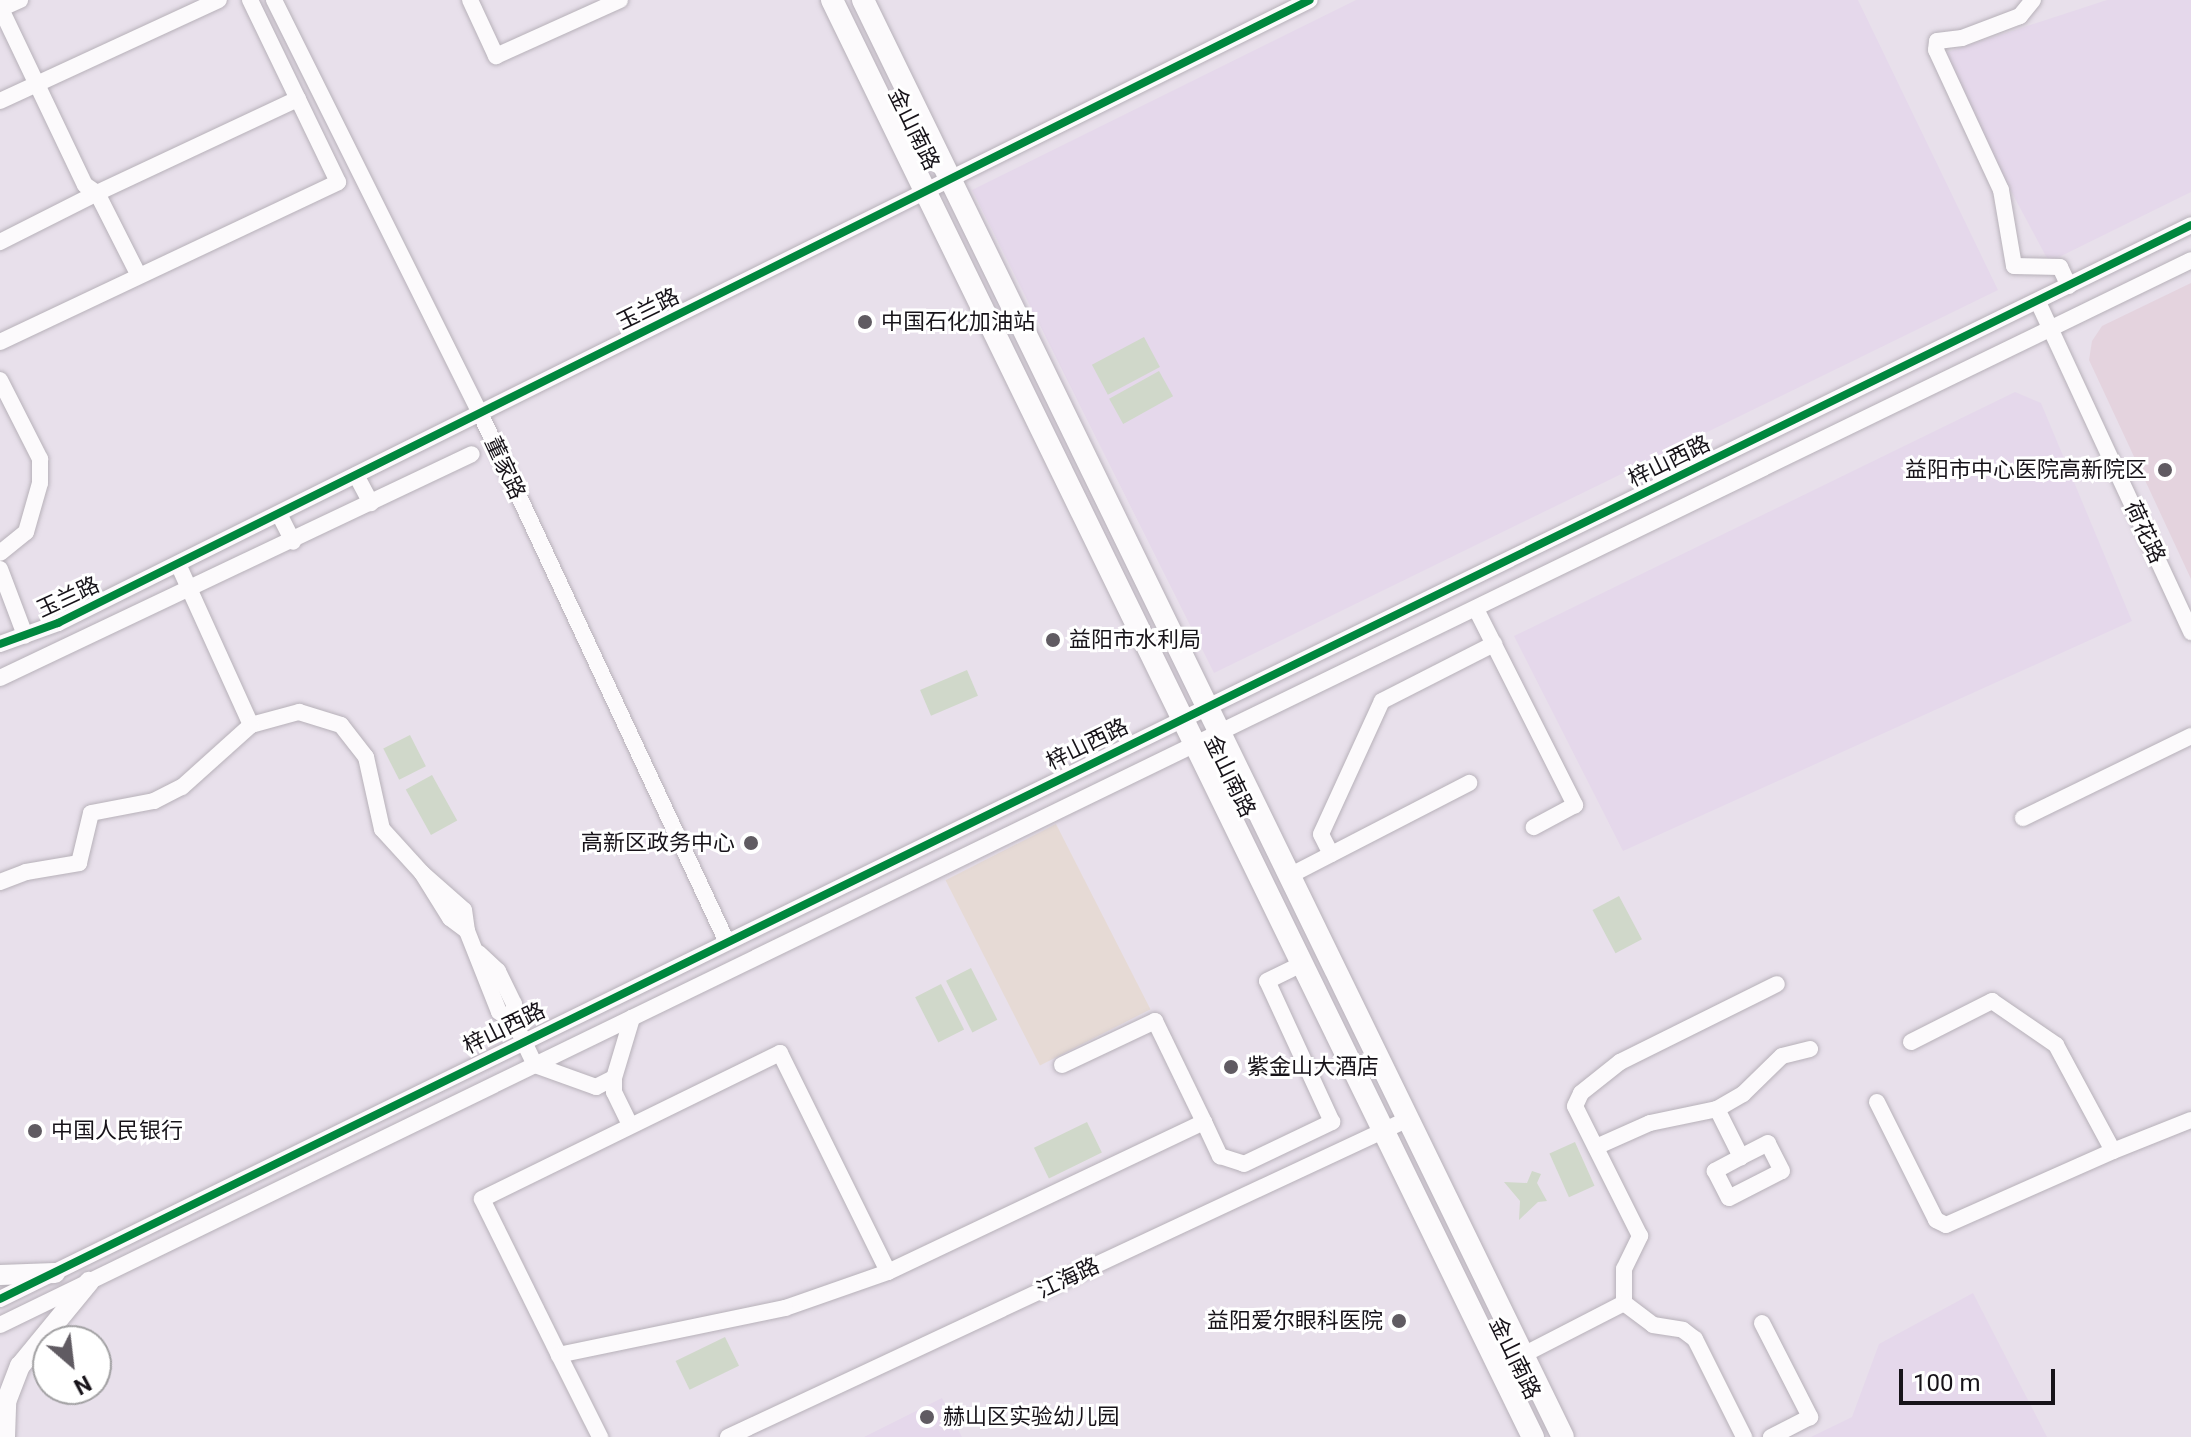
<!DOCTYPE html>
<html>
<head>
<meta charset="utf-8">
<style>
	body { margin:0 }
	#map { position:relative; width:2191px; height:1437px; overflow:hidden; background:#e8e0eb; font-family:Roboto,"Noto Sans SC",sans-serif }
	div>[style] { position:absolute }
	.commercial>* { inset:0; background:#e6dad5; transform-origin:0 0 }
	.built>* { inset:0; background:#e5d8eb }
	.medical>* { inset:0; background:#e4d3de }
	.green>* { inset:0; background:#d0d8ca; transform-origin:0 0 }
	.roads { filter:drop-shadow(0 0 2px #b7b1b9) drop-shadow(0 0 2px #b7b1b9) }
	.minor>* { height:16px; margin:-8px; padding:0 8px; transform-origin:8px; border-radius:8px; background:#fcfafc }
	.major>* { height:20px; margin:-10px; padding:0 10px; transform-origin:10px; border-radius:10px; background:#fcfafc }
	.highway>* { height:22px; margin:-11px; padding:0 11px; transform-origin:11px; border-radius:11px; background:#fcfafc }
	.cycleway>* { height:8px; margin:-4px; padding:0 4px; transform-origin:4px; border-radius:4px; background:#00873e }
	.dots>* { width:22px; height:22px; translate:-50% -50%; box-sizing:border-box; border:4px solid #fff; border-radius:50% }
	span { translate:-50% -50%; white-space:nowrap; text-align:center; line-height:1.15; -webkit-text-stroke:6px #fff; paint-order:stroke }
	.street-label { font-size:22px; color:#171319 }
	.poi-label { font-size:22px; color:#171319 }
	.left { translate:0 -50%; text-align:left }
	.right { translate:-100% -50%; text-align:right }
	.north { position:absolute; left:32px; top:1325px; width:80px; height:80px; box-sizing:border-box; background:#fff; border:2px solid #a2a1a3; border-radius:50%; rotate:152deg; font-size:22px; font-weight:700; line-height:32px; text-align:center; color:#171319 }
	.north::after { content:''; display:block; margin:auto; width:28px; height:36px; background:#605b62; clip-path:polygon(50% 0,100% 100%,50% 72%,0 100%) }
	.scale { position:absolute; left:1899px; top:1369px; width:156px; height:36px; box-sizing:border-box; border:4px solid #171319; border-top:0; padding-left:10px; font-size:24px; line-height:28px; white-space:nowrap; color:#171319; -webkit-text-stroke:6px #fff; paint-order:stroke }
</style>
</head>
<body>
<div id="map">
	<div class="commercial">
		<div style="left:1056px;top:824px;width:208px;height:124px;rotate:63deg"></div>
	</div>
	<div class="built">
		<div style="clip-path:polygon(1356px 0,1858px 0,1998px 290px,1214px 673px,972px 190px)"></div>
		<div style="clip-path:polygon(2107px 0,2191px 0,2191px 192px,2049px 262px,1938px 55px)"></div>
		<div style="clip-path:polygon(2015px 392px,2041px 403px,2132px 621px,1623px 851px,1514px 636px)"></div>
		<div style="clip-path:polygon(1973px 1293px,2047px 1437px,1811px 1437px,1852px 1417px,1879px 1344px)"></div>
		<div style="clip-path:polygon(942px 1398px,962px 1437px,864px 1437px)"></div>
	</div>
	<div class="medical">
		<div style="clip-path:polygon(2191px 283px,2191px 579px,2089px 360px,2092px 341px,2102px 326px)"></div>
	</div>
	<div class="green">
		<div style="left:1144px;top:337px;width:34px;height:59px;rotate:62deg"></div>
		<div style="left:1159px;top:371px;width:29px;height:57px;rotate:61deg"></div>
		<div style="left:967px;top:670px;width:28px;height:51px;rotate:67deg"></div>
		<div style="left:410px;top:735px;width:35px;height:30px;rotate:63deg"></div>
		<div style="left:432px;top:775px;width:52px;height:30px;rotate:61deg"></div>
		<div style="left:1619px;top:896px;width:49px;height:30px;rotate:62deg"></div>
		<div style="left:971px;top:968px;width:58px;height:28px;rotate:63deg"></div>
		<div style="left:941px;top:984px;width:51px;height:29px;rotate:63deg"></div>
		<div style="left:1087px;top:1122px;width:34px;height:59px;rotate:64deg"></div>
		<div style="left:1575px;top:1142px;width:48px;height:28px;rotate:66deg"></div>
		<div style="clip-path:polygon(1532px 1171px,1541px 1174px,1537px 1183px,1547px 1201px,1538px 1202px,1519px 1220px,1520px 1201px,1504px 1182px,1527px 1183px)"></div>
		<div style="left:725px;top:1337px;width:32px;height:55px;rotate:64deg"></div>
	</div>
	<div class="roads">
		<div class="minor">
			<div style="left:274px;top:0;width:462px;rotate:63.5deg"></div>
			<div style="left:480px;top:413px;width:582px;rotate:64.98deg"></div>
			<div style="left:470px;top:0;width:62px;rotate:65.1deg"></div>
			<div style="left:496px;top:56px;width:136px;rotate:-24.3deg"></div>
			<div style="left:2033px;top:0;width:21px;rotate:129deg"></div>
			<div style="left:2020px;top:16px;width:62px;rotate:159.2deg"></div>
			<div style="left:1962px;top:38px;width:25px;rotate:173deg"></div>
			<div style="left:1937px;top:41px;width:9px;rotate:96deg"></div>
			<div style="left:1936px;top:50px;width:154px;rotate:65.1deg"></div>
			<div style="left:2001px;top:190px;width:77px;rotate:80.3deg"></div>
			<div style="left:2014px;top:266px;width:46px;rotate:1.2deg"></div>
			<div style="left:2060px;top:267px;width:21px;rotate:65deg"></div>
			<div style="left:0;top:7px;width:197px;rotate:64.5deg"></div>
			<div style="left:85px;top:185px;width:14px;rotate:34deg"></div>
			<div style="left:97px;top:193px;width:109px;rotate:153.2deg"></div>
			<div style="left:0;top:9px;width:22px;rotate:-24deg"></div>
			<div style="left:0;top:101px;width:241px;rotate:-24.8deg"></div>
			<div style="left:138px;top:274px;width:91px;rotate:-116.8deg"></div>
			<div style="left:97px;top:193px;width:222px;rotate:-25.1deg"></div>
			<div style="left:2038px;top:302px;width:364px;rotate:65.1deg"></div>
			<div style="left:0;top:342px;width:374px;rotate:-25.3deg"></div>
			<div style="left:338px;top:182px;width:202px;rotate:-115.8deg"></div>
			<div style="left:0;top:380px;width:89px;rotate:63.1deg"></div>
			<div style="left:40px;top:459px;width:24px;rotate:90deg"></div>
			<div style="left:40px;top:483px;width:51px;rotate:105.9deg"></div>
			<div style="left:26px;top:532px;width:33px;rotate:141deg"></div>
			<div style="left:356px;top:475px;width:32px;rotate:62deg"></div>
			<div style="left:279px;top:514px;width:31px;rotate:63deg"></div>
			<div style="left:178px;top:564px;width:177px;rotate:65.6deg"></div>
			<div style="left:251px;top:725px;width:50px;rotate:-15.2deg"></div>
			<div style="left:299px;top:712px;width:44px;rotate:17.2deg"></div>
			<div style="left:341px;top:725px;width:41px;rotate:52deg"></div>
			<div style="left:366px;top:757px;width:74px;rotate:77.5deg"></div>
			<div style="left:382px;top:829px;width:59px;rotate:47.7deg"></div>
			<div style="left:422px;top:873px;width:53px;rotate:58.1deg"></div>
			<div style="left:450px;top:918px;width:21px;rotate:37deg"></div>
			<div style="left:467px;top:931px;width:21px;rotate:-98deg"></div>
			<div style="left:464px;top:910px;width:56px;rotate:-138.6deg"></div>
			<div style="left:0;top:569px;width:71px;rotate:69.3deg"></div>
			<div style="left:1476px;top:609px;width:220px;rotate:63.2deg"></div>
			<div style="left:1575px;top:805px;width:47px;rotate:151.8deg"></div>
			<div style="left:0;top:644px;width:62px;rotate:-19.9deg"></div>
			<div style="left:58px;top:623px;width:1398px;rotate:-26.46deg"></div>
			<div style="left:0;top:678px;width:522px;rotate:-25.39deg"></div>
			<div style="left:2023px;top:818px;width:187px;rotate:-26deg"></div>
			<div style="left:1331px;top:854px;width:22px;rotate:-117deg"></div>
			<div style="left:1321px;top:834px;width:146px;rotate:-65.4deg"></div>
			<div style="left:1382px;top:701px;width:126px;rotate:-27deg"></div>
			<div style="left:1289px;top:876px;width:203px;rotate:-27.3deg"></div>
			<div style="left:0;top:882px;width:28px;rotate:-21deg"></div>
			<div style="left:26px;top:872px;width:54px;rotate:-9.6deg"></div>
			<div style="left:79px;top:863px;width:51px;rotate:-76.5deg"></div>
			<div style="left:91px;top:813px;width:64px;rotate:-10.8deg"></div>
			<div style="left:154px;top:801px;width:31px;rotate:-27deg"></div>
			<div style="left:182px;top:787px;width:93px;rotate:-41.9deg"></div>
			<div style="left:467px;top:931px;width:87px;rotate:68.4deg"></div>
			<div style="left:499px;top:1012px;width:17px;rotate:31deg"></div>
			<div style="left:514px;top:1021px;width:17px;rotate:-90deg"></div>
			<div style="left:514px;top:1004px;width:37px;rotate:-116deg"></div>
			<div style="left:498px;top:971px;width:26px;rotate:-137deg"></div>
			<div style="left:514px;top:1021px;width:49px;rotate:64.5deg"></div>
			<div style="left:535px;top:1065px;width:65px;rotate:19.8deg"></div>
			<div style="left:596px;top:1087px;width:20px;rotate:-27deg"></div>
			<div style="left:614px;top:1078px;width:63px;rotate:-73.3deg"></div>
			<div style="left:1911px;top:1042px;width:91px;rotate:-26.8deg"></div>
			<div style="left:1992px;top:1001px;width:78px;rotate:34.5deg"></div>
			<div style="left:2056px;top:1045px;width:120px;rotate:61.7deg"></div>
			<div style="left:2113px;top:1151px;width:84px;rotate:-21.7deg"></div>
			<div style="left:780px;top:1053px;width:244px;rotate:63.7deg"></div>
			<div style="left:888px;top:1272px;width:109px;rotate:160.7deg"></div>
			<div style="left:785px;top:1308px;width:231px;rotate:168.3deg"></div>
			<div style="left:559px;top:1355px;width:174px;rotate:-116.3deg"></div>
			<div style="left:482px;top:1199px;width:332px;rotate:-26.1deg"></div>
			<div style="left:1062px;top:1065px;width:103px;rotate:-25.3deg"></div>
			<div style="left:1155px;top:1021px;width:112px;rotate:64.1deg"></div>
			<div style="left:614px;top:1078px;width:14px;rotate:90deg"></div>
			<div style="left:614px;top:1092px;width:34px;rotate:64deg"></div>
			<div style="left:1877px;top:1102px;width:132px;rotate:63.4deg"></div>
			<div style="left:1936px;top:1220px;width:11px;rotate:27deg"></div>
			<div style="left:1946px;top:1225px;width:183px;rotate:-23.9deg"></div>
			<div style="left:1717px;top:1109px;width:54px;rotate:63.4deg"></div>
			<div style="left:1741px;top:1157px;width:30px;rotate:152deg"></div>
			<div style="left:1715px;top:1171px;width:30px;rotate:63deg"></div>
			<div style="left:1729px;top:1198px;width:59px;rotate:-27deg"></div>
			<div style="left:1782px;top:1171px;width:31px;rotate:-117deg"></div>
			<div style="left:1768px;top:1143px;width:30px;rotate:153deg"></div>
			<div style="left:1596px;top:1147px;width:59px;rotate:-24deg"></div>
			<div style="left:1650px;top:1123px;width:68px;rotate:-11.8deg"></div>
			<div style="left:1717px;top:1109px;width:30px;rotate:-30deg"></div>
			<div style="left:1743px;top:1094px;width:54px;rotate:-44.3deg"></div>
			<div style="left:1782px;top:1056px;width:29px;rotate:-14deg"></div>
			<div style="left:888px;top:1272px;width:350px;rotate:-25.4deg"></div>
			<div style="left:1204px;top:1122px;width:38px;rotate:65deg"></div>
			<div style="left:1220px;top:1156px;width:25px;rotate:18deg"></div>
			<div style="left:1244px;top:1164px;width:98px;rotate:-25.5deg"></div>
			<div style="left:1332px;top:1122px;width:155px;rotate:-114.7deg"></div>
			<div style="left:1267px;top:981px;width:39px;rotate:-26deg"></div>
			<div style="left:0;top:1299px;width:2440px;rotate:-26.11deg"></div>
			<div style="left:1624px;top:1303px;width:34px;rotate:-90deg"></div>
			<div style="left:1624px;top:1269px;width:37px;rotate:-64deg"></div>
			<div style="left:1640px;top:1236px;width:145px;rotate:-116.6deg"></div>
			<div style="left:1575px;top:1106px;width:14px;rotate:-65deg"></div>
			<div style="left:1581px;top:1093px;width:50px;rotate:-38.5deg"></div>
			<div style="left:1620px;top:1062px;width:175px;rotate:-26.4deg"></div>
			<div style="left:1762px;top:1323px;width:106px;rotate:62.9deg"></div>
			<div style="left:1810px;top:1417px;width:44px;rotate:152.9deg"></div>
			<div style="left:0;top:1325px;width:2436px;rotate:-25.92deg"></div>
			<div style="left:559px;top:1355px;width:92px;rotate:63.4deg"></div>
			<div style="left:1523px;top:1355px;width:114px;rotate:-27.2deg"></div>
			<div style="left:1624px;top:1303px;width:36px;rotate:37deg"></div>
			<div style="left:1653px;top:1325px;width:30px;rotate:9deg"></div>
			<div style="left:1683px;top:1330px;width:15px;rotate:37deg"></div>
			<div style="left:1695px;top:1339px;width:110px;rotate:63.4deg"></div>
			<div style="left:728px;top:1437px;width:751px;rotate:-25.06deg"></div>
		</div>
		<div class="major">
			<div style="left:0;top:1275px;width:55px;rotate:-2.1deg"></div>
			<div style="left:5px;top:1437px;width:35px;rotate:-88deg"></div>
			<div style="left:6px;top:1402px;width:39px;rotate:-69deg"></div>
			<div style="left:20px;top:1366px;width:109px;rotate:-50.6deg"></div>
		</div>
		<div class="highway">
			<div style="left:832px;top:0;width:1599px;rotate:64deg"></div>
			<div style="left:863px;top:0;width:1598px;rotate:64.03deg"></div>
		</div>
	</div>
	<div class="cycleway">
		<div style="left:0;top:644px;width:62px;rotate:-19.9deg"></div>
		<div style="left:58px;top:623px;width:1398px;rotate:-26.46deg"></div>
		<div style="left:0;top:1299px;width:2440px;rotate:-26.11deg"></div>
	</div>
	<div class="dots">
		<div style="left:865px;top:322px;background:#605b62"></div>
		<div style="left:2165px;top:470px;background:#605b62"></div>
		<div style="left:1053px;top:640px;background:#605b62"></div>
		<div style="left:751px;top:843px;background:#605b62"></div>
		<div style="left:1231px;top:1067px;background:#605b62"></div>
		<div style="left:35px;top:1131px;background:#605b62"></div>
		<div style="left:1399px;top:1321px;background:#605b62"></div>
		<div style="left:927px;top:1417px;background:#605b62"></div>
	</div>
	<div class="street-label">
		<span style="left:914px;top:129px;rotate:64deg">金山南路</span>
		<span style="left:648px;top:309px;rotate:-26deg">玉兰路</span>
		<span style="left:1669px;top:461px;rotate:-26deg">梓山西路</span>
		<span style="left:505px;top:468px;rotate:65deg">董家路</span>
		<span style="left:2145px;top:532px;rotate:65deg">荷花路</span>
		<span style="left:68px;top:597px;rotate:-25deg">玉兰路</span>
		<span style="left:1087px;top:744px;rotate:-26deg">梓山西路</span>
		<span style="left:1230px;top:776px;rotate:64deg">金山南路</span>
		<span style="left:504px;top:1028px;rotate:-26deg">梓山西路</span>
		<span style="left:1068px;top:1278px;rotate:-25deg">江海路</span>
		<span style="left:1515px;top:1358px;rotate:64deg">金山南路</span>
	</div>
	<div class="poi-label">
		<span class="left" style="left:881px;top:322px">中国石化加油站</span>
		<span class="right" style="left:2147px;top:470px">益阳市中心医院高新院区</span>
		<span class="left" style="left:1069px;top:640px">益阳市水利局</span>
		<span class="right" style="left:735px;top:843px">高新区政务中心</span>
		<span class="left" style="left:1247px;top:1067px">紫金山大酒店</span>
		<span class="left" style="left:51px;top:1131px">中国人民银行</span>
		<span class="right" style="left:1383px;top:1321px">益阳爱尔眼科医院</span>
		<span class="left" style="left:943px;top:1417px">赫山区实验幼儿园</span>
	</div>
	<div class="north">N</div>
	<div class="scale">100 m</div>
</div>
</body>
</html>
